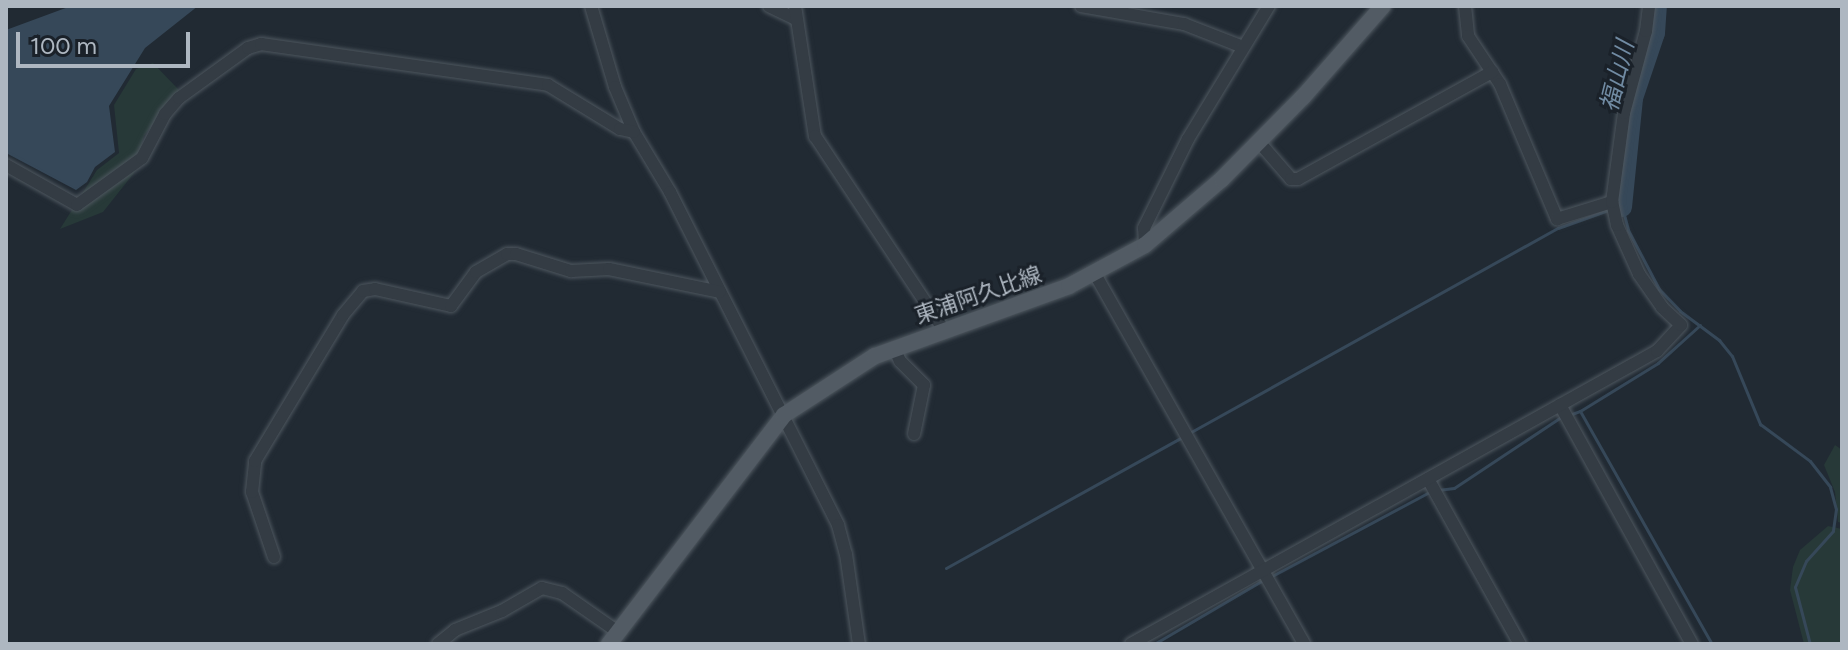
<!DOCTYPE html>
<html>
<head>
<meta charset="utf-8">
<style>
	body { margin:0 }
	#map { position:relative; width:1848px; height:650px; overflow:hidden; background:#212a33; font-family:Figtree,"Noto Sans JP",sans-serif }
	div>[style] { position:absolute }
	.green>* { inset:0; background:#273938 }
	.water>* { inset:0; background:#364859 }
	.stream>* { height:3px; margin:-1.5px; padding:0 1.5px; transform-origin:1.5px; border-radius:1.5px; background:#364859 }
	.river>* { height:20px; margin:-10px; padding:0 10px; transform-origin:10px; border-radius:10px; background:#364859 }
	.roads { filter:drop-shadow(0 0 2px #4e575f) drop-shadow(0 0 2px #4e575f) }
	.minor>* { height:12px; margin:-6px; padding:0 6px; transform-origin:6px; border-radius:6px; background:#343c44 }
	.major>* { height:16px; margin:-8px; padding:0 8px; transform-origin:8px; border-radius:8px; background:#525b64 }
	span { translate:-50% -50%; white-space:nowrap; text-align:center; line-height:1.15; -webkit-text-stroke:6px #1a2129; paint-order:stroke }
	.street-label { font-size:22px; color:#aeb7c1 }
	.water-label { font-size:24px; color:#718ba3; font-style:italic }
	.frame { position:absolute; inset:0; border:8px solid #aeb7c1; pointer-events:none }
	.scale { position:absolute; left:16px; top:32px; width:174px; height:36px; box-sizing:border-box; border:4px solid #aeb7c1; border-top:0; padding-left:10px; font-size:24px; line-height:28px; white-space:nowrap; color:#aeb7c1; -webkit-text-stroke:6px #1a2129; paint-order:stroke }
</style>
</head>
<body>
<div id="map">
	<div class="green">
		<div style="clip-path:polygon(153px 63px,179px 90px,144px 136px,134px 173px,103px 212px,60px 229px,97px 170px,119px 153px,114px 105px,136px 69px)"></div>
		<div style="clip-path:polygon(1835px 445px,1842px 450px,1842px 523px,1838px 522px,1835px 492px,1824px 465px)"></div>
		<div style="clip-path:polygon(1828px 526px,1842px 529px,1842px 644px,1804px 644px,1790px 590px,1793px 567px,1800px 550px)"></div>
	</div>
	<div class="water">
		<div style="clip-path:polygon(71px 6px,198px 6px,145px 48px,109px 106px,115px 152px,95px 167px,87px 182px,76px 190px,6px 153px,6px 30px)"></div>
	</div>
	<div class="stream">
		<div style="left:1618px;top:208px;width:4px;rotate:-14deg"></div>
		<div style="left:1622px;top:207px;width:24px;rotate:75deg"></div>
		<div style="left:1628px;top:230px;width:67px;rotate:62.3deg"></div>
		<div style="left:1659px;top:289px;width:30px;rotate:46deg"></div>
		<div style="left:1680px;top:311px;width:49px;rotate:36.6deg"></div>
		<div style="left:1719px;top:340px;width:21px;rotate:51deg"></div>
		<div style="left:1732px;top:356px;width:74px;rotate:67.6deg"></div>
		<div style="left:1760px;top:424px;width:62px;rotate:36.5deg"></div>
		<div style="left:1810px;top:461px;width:33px;rotate:52deg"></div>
		<div style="left:1830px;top:487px;width:23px;rotate:75deg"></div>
		<div style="left:1836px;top:509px;width:22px;rotate:98deg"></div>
		<div style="left:1833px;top:531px;width:40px;rotate:132deg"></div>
		<div style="left:1806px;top:561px;width:28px;rotate:113deg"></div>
		<div style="left:1795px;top:587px;width:59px;rotate:75.3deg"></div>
		<div style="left:1700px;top:325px;width:57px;rotate:137.9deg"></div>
		<div style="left:1658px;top:363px;width:92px;rotate:148.4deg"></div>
		<div style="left:1580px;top:411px;width:268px;rotate:60.5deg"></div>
		<div style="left:1569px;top:415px;width:12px;rotate:-20deg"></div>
		<div style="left:1191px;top:432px;width:420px;rotate:-29.1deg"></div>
		<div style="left:1558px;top:228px;width:56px;rotate:-19.7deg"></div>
		<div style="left:1438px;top:490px;width:16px;rotate:-7deg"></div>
		<div style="left:1454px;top:488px;width:128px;rotate:-33.6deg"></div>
		<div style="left:946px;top:568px;width:272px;rotate:-29deg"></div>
		<div style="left:1272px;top:576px;width:180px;rotate:-28.1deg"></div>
		<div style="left:1154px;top:644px;width:129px;rotate:-30.4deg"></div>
	</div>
	<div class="river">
		<div style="left:1622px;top:207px;width:110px;rotate:-84.2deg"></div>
		<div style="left:1633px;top:98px;width:69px;rotate:-71.3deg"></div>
		<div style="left:1655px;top:33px;width:27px;rotate:-86deg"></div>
	</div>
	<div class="roads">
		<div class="minor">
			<div style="left:591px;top:6px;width:84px;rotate:73.5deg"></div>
			<div style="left:615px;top:87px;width:49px;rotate:67.1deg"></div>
			<div style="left:634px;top:132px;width:70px;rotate:59deg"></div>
			<div style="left:670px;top:192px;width:373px;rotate:63.2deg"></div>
			<div style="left:838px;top:525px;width:30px;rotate:75deg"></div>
			<div style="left:846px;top:554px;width:91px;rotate:81.8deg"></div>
			<div style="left:769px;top:6px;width:30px;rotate:26deg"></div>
			<div style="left:795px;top:6px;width:132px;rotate:81.3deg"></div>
			<div style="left:815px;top:136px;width:232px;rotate:56.4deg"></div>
			<div style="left:1081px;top:6px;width:105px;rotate:9.9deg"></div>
			<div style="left:1184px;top:24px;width:63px;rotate:21.3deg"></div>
			<div style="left:1465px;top:6px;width:30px;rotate:84deg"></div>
			<div style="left:1468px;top:36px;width:58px;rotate:56.3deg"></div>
			<div style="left:1500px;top:84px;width:147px;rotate:67.1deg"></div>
			<div style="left:1557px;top:219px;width:58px;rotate:-17.2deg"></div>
			<div style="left:1259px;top:142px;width:49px;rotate:49.1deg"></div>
			<div style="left:1291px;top:179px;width:7px"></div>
			<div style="left:1298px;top:179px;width:222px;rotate:-28.9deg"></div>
			<div style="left:6px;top:165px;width:81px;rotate:29.4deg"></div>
			<div style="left:77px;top:205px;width:80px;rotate:-35.9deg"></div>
			<div style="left:142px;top:158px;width:50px;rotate:-62.4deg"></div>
			<div style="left:165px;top:114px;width:21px;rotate:-49deg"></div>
			<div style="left:179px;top:98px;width:85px;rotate:-35.9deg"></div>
			<div style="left:248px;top:48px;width:14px;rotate:-17deg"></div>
			<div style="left:261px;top:44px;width:290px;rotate:8.1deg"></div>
			<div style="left:548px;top:85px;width:84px;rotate:31.4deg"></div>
			<div style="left:620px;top:129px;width:14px;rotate:12deg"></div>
			<div style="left:1145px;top:245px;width:17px;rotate:-93deg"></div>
			<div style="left:1144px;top:228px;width:99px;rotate:-63.7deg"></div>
			<div style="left:1188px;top:139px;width:156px;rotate:-58.7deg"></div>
			<div style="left:1095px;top:274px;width:425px;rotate:60.5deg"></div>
			<div style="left:894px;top:348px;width:14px;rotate:65deg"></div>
			<div style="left:900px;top:361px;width:34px;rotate:45deg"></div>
			<div style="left:924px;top:385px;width:50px;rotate:101.5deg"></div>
			<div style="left:1560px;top:405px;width:273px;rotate:61.1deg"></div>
			<div style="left:1428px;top:479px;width:189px;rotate:60.9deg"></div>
			<div style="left:274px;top:557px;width:69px;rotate:-108.7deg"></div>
			<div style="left:252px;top:492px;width:31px;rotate:-84deg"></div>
			<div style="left:255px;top:461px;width:170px;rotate:-58.9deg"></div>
			<div style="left:343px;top:315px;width:31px;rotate:-50deg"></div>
			<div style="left:363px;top:291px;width:12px;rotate:-9deg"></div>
			<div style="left:375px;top:289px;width:78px;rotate:12.6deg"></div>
			<div style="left:451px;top:306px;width:42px;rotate:-53.7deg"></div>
			<div style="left:476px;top:272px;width:36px;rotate:-30deg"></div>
			<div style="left:507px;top:254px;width:9px"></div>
			<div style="left:516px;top:254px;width:58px;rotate:17.2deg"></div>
			<div style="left:571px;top:271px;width:38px;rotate:-3deg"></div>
			<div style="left:609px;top:269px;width:113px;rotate:11.7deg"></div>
			<div style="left:438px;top:644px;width:22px;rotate:-39deg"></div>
			<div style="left:455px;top:630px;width:51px;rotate:-22deg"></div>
			<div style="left:502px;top:611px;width:46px;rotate:-29.9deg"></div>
			<div style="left:542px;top:588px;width:21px;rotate:14deg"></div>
			<div style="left:562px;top:593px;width:68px;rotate:34.9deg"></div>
			<div style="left:1131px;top:644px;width:602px;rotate:-29.12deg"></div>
			<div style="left:1657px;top:351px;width:35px;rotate:-47deg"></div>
			<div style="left:1681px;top:325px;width:26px;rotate:-137deg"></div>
			<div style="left:1662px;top:307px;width:40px;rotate:-124.9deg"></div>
			<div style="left:1639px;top:274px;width:54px;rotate:-114.2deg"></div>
			<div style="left:1617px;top:225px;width:24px;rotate:-102deg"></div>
			<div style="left:1612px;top:202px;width:90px;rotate:-82.3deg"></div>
			<div style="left:1624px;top:113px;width:85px;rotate:-75deg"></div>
			<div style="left:1646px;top:31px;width:25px;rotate:-83deg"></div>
		</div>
		<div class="major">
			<div style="left:609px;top:644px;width:288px;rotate:-52.6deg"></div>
			<div style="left:784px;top:415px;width:108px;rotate:-33deg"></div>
			<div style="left:875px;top:356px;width:206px;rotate:-19.8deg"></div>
			<div style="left:1069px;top:286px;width:86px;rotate:-28.3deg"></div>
			<div style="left:1145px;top:245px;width:101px;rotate:-40.6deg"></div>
			<div style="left:1222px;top:179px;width:115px;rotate:-45.4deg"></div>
			<div style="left:1303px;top:97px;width:121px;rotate:-48.7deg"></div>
		</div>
	</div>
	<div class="street-label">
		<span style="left:978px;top:295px;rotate:-19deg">東浦阿久比線</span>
	</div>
	<div class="water-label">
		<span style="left:1617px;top:76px;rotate:-76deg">福山川</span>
	</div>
	<div class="frame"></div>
	<div class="scale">100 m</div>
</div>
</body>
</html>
